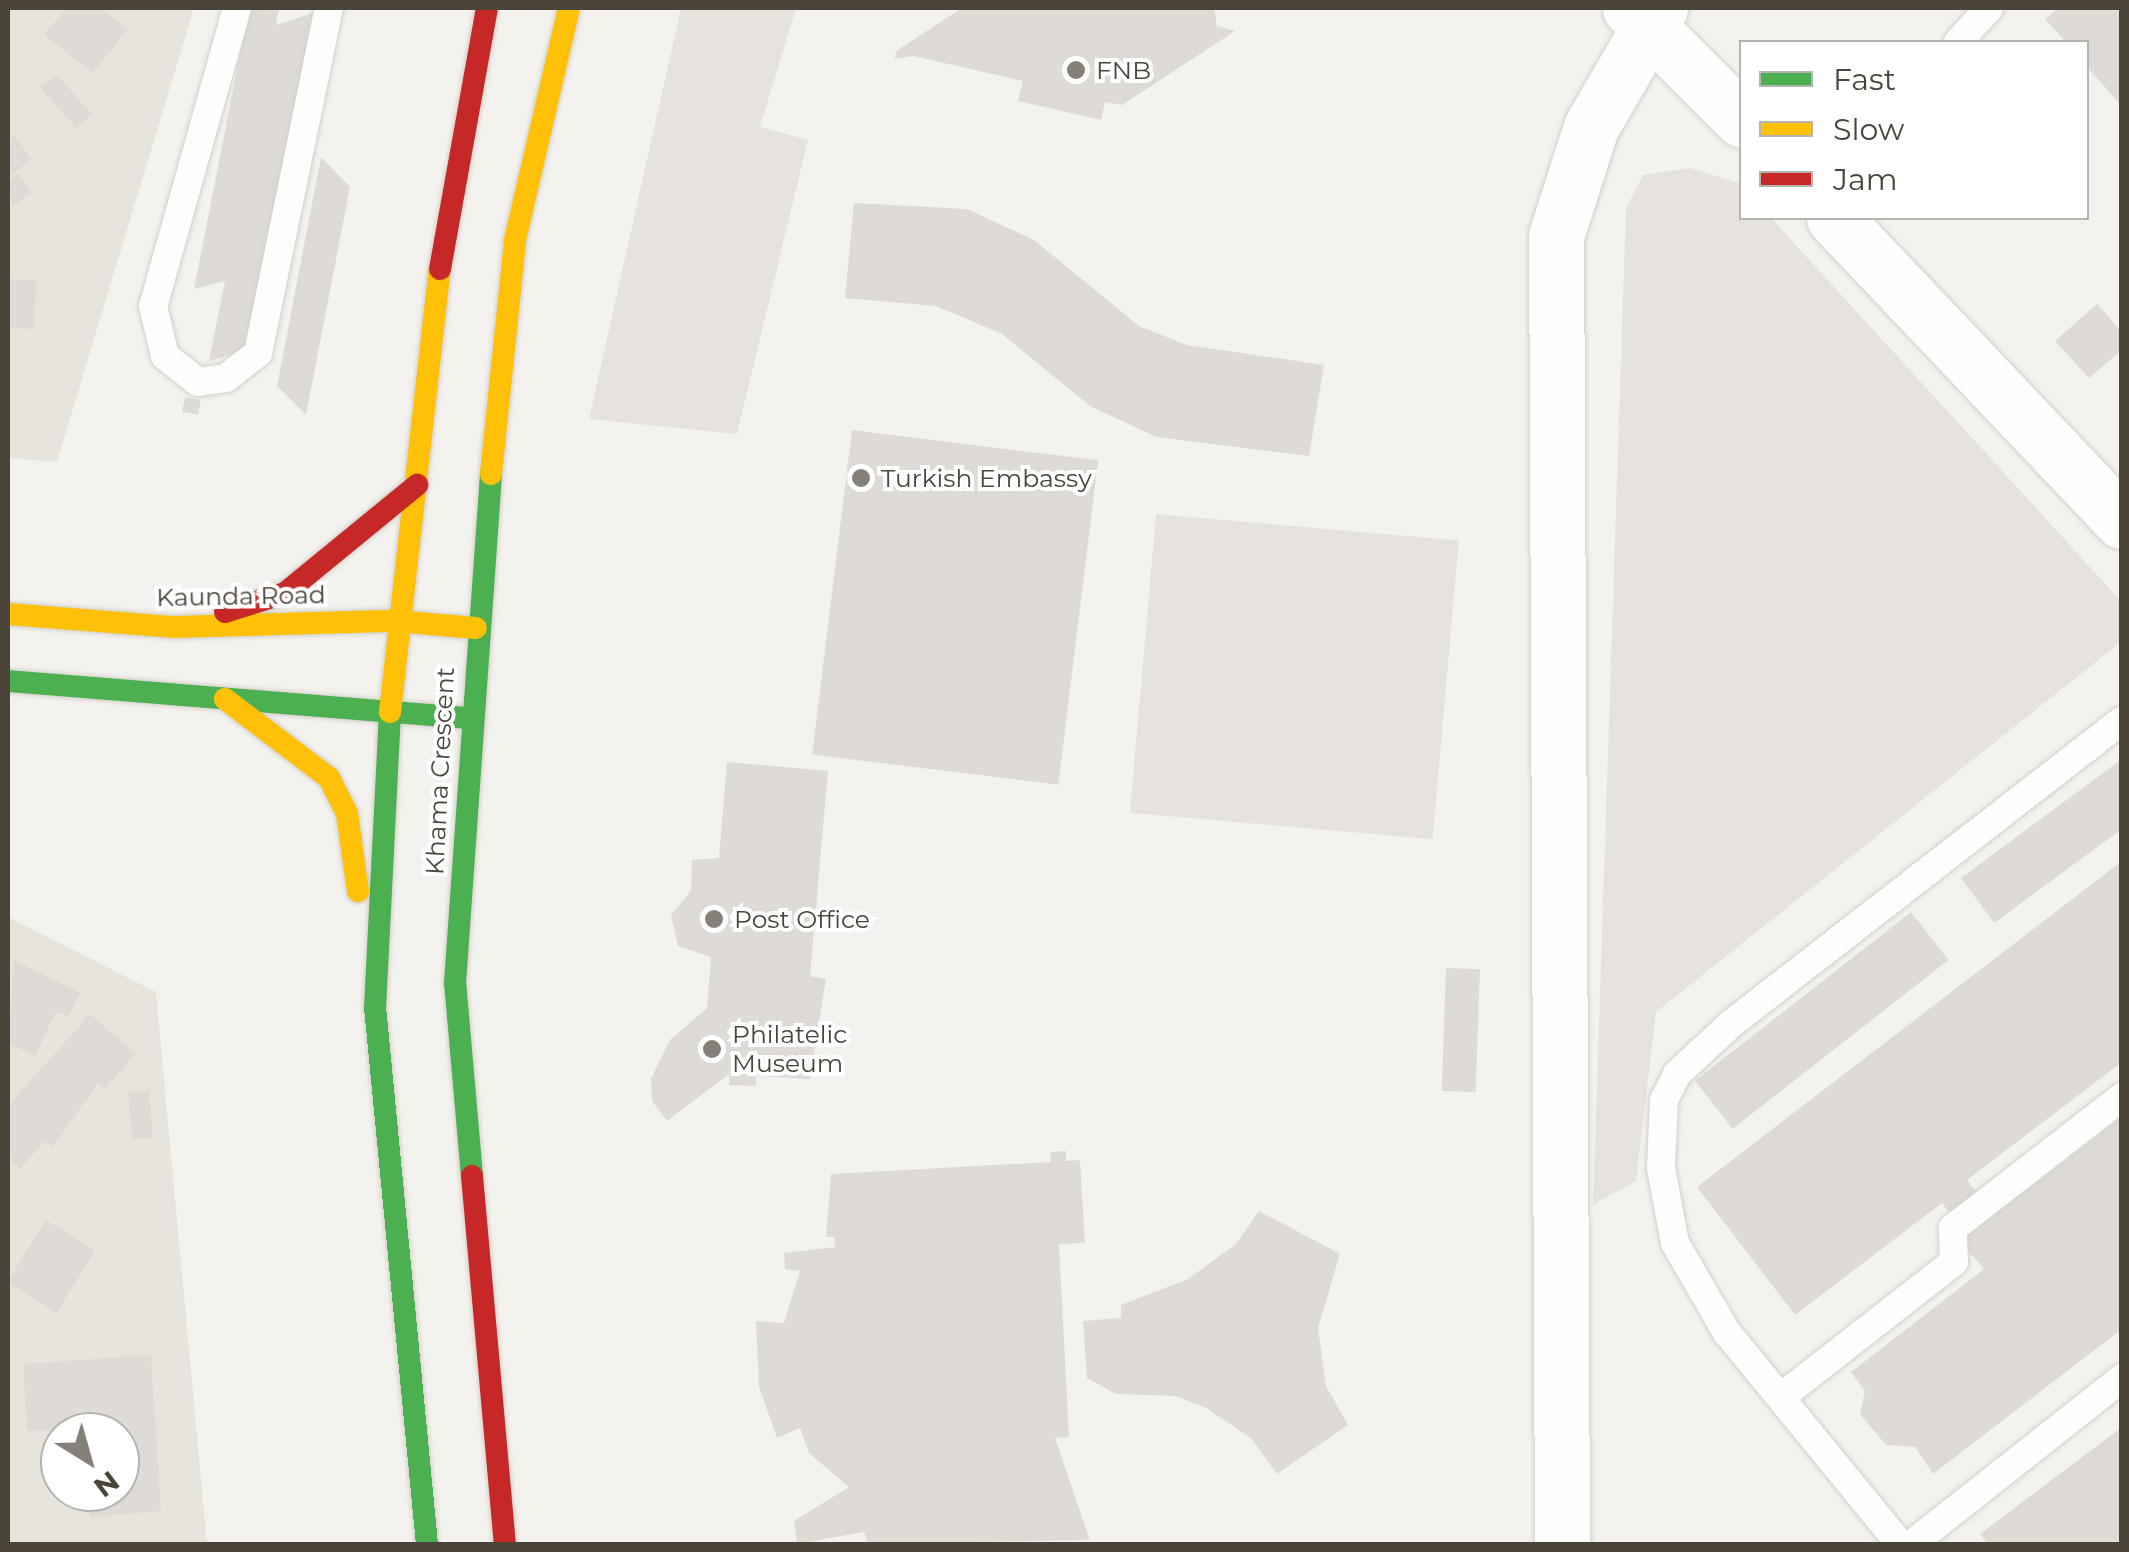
<!DOCTYPE html>
<html>
<head>
<meta charset="utf-8">
<style>
	body { margin:0 }
	#map { position:relative; width:2129px; height:1552px; overflow:hidden; background:#f4f2ee; font-family:Montserrat,sans-serif }
	div>[style] { position:absolute }
	.residential>* { inset:0; background:#e7e4dc }
	.parking>* { inset:0; background:#e6e3df; transform-origin:0 0 }
	.building>* { inset:0; background:#dedbd6; transform-origin:0 0 }
	.roads { filter:drop-shadow(0 0 2px #d2d0cb) drop-shadow(0 0 2px #d2d0cb) }
	.lane>* { height:28px; margin:-14px; padding:0 14px; transform-origin:14px; border-radius:14px; background:#fdfdfc }
	.street>* { height:55px; margin:-27.5px; padding:0 27.5px; transform-origin:27.5px; border-radius:27.5px; background:#fdfdfc }
	.fast>* { height:22px; margin:-11px; padding:0 11px; transform-origin:11px; border-radius:11px; background:#4caf50 }
	.slow>* { height:22px; margin:-11px; padding:0 11px; transform-origin:11px; border-radius:11px; background:#ffc107 }
	.jam>* { height:22px; margin:-11px; padding:0 11px; transform-origin:11px; border-radius:11px; background:#c62828 }
	.dots>* { width:28px; height:28px; translate:-50% -50%; box-sizing:border-box; border:5px solid #fff; border-radius:50% }
	span { translate:-50% -50%; white-space:nowrap; text-align:center; line-height:1.15; -webkit-text-stroke:8px #fff; paint-order:stroke }
	.poi-label { font-size:25px; color:#4b4439 }
	.left { translate:0 -50%; text-align:left }
	.street-label { font-size:25px; color:#4b4439 }
	.frame { position:absolute; inset:0; border:10px solid #4b4439; pointer-events:none }
	.legend { position:absolute; left:1739px; top:40px; width:350px; height:180px; box-sizing:border-box; background:#fff; border:2px solid #b7b4b0; margin:0; padding:12px 18px; list-style:none; font-size:30px; color:#4b4439 }
	.legend li { display:flex; align-items:center; gap:20px; height:50px }
	.legend b { width:50px; border:2px solid #b7b4b0 }
	.north { position:absolute; left:40px; top:1412px; width:100px; height:100px; box-sizing:border-box; background:#fff; border:2px solid #b7b4b0; border-radius:50%; rotate:143deg; font-size:28px; font-weight:700; line-height:40px; text-align:center; color:#4b4439 }
	.north::after { content:''; display:block; margin:auto; width:35px; height:45px; background:#868178; clip-path:polygon(50% 0,100% 100%,50% 72%,0 100%) }
</style>
</head>
<body>
<div id="map">
	<div class="residential">
		<div style="clip-path:polygon(8px 8px,194px 8px,57px 462px,8px 458px)"></div>
		<div style="clip-path:polygon(evenodd,8px 917px,156px 992px,207px 1544px,8px 1544px,8px 917px,60px 1432px,120px 1432px,120px 1492px,60px 1492px,60px 1432px)"></div>
	</div>
	<div class="parking">
		<div style="clip-path:polygon(681px 8px,796px 8px,760px 127px,808px 140px,737px 434px,589px 419px)"></div>
		<div style="clip-path:polygon(1690px 168px,1739px 183px,1742px 218px,1771px 218px,2121px 601px,2121px 642px,1656px 1012px,1636px 1181px,1593px 1205px,1626px 208px,1643px 175px)"></div>
		<div style="left:1156px;top:514px;width:304px;height:300px;rotate:5deg"></div>
	</div>
	<div class="building">
		<div style="clip-path:polygon(66px 8px,100px 8px,128px 29px,93px 73px,44px 35px)"></div>
		<div style="clip-path:polygon(249px 8px,279px 8px,276px 25px,313px 13px,246px 350px,209px 361px,225px 281px,194px 289px)"></div>
		<div style="clip-path:polygon(962px 8px,1214px 8px,1217px 26px,1235px 31px,1122px 105px,1105px 102px,1101px 120px,1018px 101px,1023px 81px,913px 56px,895px 59px,896px 51px)"></div>
		<div style="clip-path:polygon(2059px 8px,2122px 8px,2122px 106px,2086px 66px,2086px 42px,2066px 42px,2045px 19px)"></div>
		<div style="left:56px;top:74px;width:54px;height:21px;rotate:48deg"></div>
		<div style="clip-path:polygon(14px 135px,32px 159px,8px 177px,8px 139px)"></div>
		<div style="clip-path:polygon(321px 157px,350px 187px,306px 415px,277px 386px)"></div>
		<div style="clip-path:polygon(18px 173px,32px 192px,12px 207px,8px 181px)"></div>
		<div style="clip-path:polygon(854px 203px,967px 209px,1034px 240px,1139px 326px,1187px 345px,1324px 365px,1309px 456px,1156px 437px,1090px 406px,1002px 334px,936px 306px,845px 298px)"></div>
		<div style="left:8px;top:279px;width:28px;height:49px;rotate:2deg"></div>
		<div style="clip-path:polygon(2097px 304px,2122px 332px,2122px 350px,2089px 378px,2055px 341px)"></div>
		<div style="left:185px;top:397px;width:16px;height:15px;rotate:11deg"></div>
		<div style="left:852px;top:430px;width:248px;height:327px;rotate:7deg"></div>
		<div style="clip-path:polygon(2122px 759px,2122px 829px,1994px 923px,1961px 878px)"></div>
		<div style="clip-path:polygon(727px 762px,828px 771px,810px 976px,826px 979px,810px 1079px,756px 1076px,756px 1086px,729px 1085px,729px 1074px,667px 1121px,652px 1101px,651px 1079px,670px 1040px,707px 1008px,711px 957px,678px 946px,671px 915px,691px 891px,692px 860px,719px 858px)"></div>
		<div style="clip-path:polygon(2122px 861px,2122px 1062px,1967px 1180px,1976px 1192px,1949px 1212px,1942px 1203px,1795px 1315px,1697px 1187px)"></div>
		<div style="left:1911px;top:912px;width:61px;height:274px;rotate:52deg"></div>
		<div style="clip-path:polygon(14px 960px,80px 992px,68px 1017px,56px 1012px,35px 1056px,8px 1043px)"></div>
		<div style="left:1446px;top:968px;width:34px;height:123px;rotate:2deg"></div>
		<div style="clip-path:polygon(90px 1014px,136px 1054px,104px 1089px,98px 1083px,53px 1147px,45px 1141px,20px 1169px,8px 1157px,8px 1106px)"></div>
		<div style="left:149px;top:1091px;width:47px;height:21px;rotate:85deg"></div>
		<div style="clip-path:polygon(2122px 1117px,2122px 1329px,1933px 1474px,1915px 1447px,1886px 1445px,1860px 1414px,1865px 1391px,1851px 1372px,1984px 1269px,1960px 1241px)"></div>
		<div style="clip-path:polygon(1066px 1151px,1066px 1161px,1080px 1160px,1085px 1243px,1059px 1244px,1069px 1437px,1055px 1438px,1090px 1540px,868px 1544px,864px 1532px,797px 1544px,794px 1521px,849px 1487px,809px 1453px,800px 1428px,777px 1438px,759px 1387px,756px 1321px,784px 1323px,800px 1271px,785px 1269px,784px 1253px,835px 1247px,834px 1237px,826px 1237px,831px 1174px,1051px 1162px,1050px 1152px)"></div>
		<div style="clip-path:polygon(1259px 1211px,1340px 1254px,1318px 1328px,1326px 1386px,1348px 1425px,1277px 1474px,1251px 1438px,1206px 1408px,1175px 1396px,1116px 1394px,1087px 1378px,1083px 1321px,1121px 1318px,1121px 1305px,1188px 1279px,1236px 1244px)"></div>
		<div style="left:46px;top:1220px;width:58px;height:73px;rotate:32deg"></div>
		<div style="clip-path:polygon(151px 1355px,161px 1511px,90px 1517px,88px 1492px,120px 1492px,120px 1432px,27px 1430px,23px 1364px)"></div>
		<div style="clip-path:polygon(2122px 1427px,2122px 1544px,1988px 1544px,1980px 1534px)"></div>
	</div>
	<div class="roads">
		<div class="lane">
			<div style="left:237px;top:8px;width:310px;rotate:105.7deg"></div>
			<div style="left:153px;top:306px;width:51px;rotate:76.5deg"></div>
			<div style="left:165px;top:356px;width:42px;rotate:38.2deg"></div>
			<div style="left:198px;top:382px;width:28px;rotate:-8deg"></div>
			<div style="left:226px;top:378px;width:41px;rotate:-38deg"></div>
			<div style="left:258px;top:353px;width:352px;rotate:-78.4deg"></div>
			<div style="left:1958px;top:42px;width:46px;rotate:-47.6deg"></div>
			<div style="left:1781px;top:1397px;width:219px;rotate:-38deg"></div>
			<div style="left:1954px;top:1262px;width:34px;rotate:-92deg"></div>
			<div style="left:1953px;top:1228px;width:214px;rotate:-37.8deg"></div>
			<div style="left:1900px;top:1544px;width:273px;rotate:-129.3deg"></div>
			<div style="left:1727px;top:1333px;width:104px;rotate:-120deg"></div>
			<div style="left:1675px;top:1243px;width:76px;rotate:-100.6deg"></div>
			<div style="left:1661px;top:1168px;width:68px;rotate:-87.5deg"></div>
			<div style="left:1664px;top:1100px;width:29px;rotate:-63deg"></div>
			<div style="left:1677px;top:1074px;width:75px;rotate:-42.8deg"></div>
			<div style="left:1732px;top:1023px;width:493px;rotate:-37.8deg"></div>
			<div style="left:1912px;top:1544px;width:268px;rotate:-38.3deg"></div>
		</div>
		<div class="street">
			<div style="left:1630px;top:8px;width:158px;rotate:45deg"></div>
			<div style="left:1834px;top:218px;width:418px;rotate:46.5deg"></div>
			<div style="left:1562px;top:1544px;width:1308px;rotate:-90.26deg"></div>
			<div style="left:1556px;top:236px;width:114px;rotate:-72.2deg"></div>
			<div style="left:1591px;top:127px;width:138px;rotate:-59.9deg"></div>
		</div>
		<div class="fast">
			<div style="left:8px;top:681px;width:464px;rotate:4.6deg"></div>
			<div style="left:390px;top:712px;width:295px;rotate:92.9deg"></div>
			<div style="left:375px;top:1007px;width:540px;rotate:84.47deg"></div>
			<div style="left:472px;top:1176px;width:194px;rotate:-95deg"></div>
			<div style="left:455px;top:983px;width:510px;rotate:-85.95deg"></div>
		</div>
		<div class="slow">
			<div style="left:491px;top:474px;width:235px;rotate:-84.1deg"></div>
			<div style="left:515px;top:240px;width:238px;rotate:-76.9deg"></div>
			<div style="left:8px;top:614px;width:167px;rotate:4.5deg"></div>
			<div style="left:174px;top:627px;width:221px;rotate:-1.6deg"></div>
			<div style="left:395px;top:621px;width:81px;rotate:4.9deg"></div>
			<div style="left:225px;top:699px;width:131px;rotate:37.2deg"></div>
			<div style="left:329px;top:778px;width:39px;rotate:63deg"></div>
			<div style="left:347px;top:813px;width:79px;rotate:82deg"></div>
			<div style="left:390px;top:712px;width:446px;rotate:-83.6deg"></div>
		</div>
		<div class="jam">
			<div style="left:440px;top:269px;width:265px;rotate:-79.8deg"></div>
			<div style="left:225px;top:612px;width:63px;rotate:-17.6deg"></div>
			<div style="left:285px;top:593px;width:171px;rotate:-39.3deg"></div>
			<div style="left:472px;top:1176px;width:369px;rotate:84.9deg"></div>
		</div>
	</div>
	<div class="dots">
		<div style="left:1076px;top:70px;background:#868178"></div>
		<div style="left:861px;top:478px;background:#868178"></div>
		<div style="left:714px;top:919px;background:#868178"></div>
		<div style="left:712px;top:1049px;background:#868178"></div>
	</div>
	<div class="poi-label">
		<span class="left" style="left:1096px;top:70px">FNB</span>
		<span class="left" style="left:881px;top:478px">Turkish Embassy</span>
		<span class="left" style="left:734px;top:919px">Post Office</span>
		<span class="left" style="left:732px;top:1049px">Philatelic<br>Museum</span>
	</div>
	<div class="street-label">
		<span style="left:241px;top:596px;rotate:-1deg">Kaunda Road</span>
		<span style="left:440px;top:771px;rotate:-87deg">Khama Crescent</span>
	</div>
	<div class="frame"></div>
	<ul class="legend">
	<li><b style="height:12px;background:#4caf50"></b>Fast</li>
	<li><b style="height:12px;background:#ffc107"></b>Slow</li>
	<li><b style="height:12px;background:#c62828"></b>Jam</li>
	</ul>
	<div class="north">N</div>
</div>
</body>
</html>
